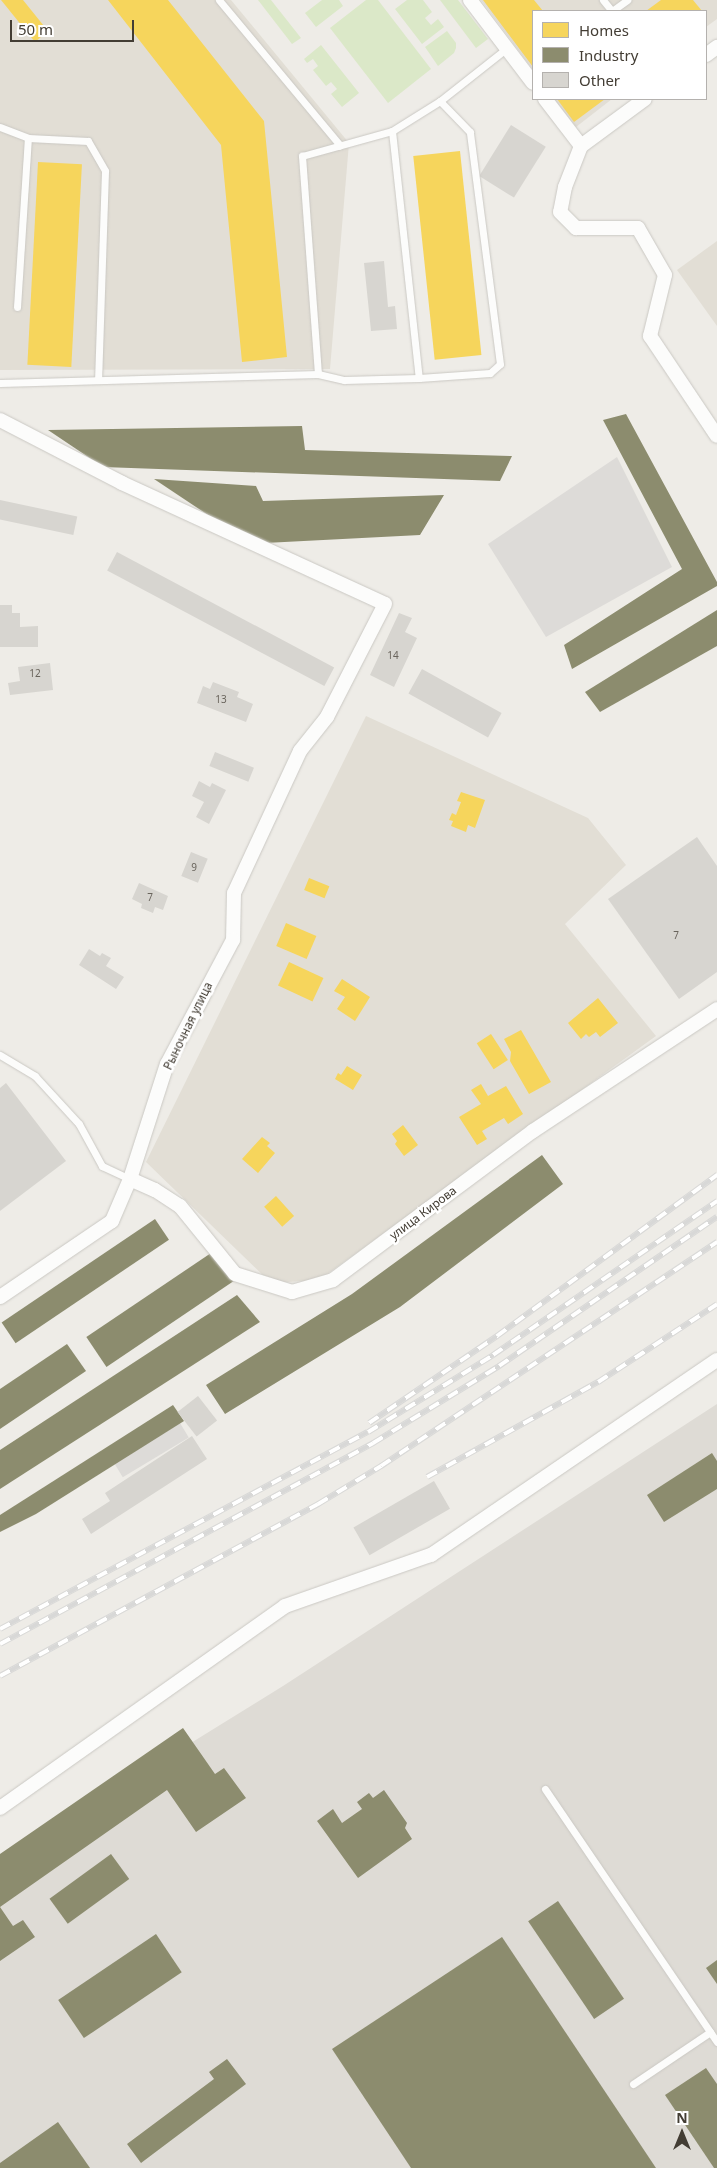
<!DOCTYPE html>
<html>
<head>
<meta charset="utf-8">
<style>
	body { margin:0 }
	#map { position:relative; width:717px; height:2168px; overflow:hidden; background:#eeece7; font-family:"Noto Sans",sans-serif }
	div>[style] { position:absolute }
	.residential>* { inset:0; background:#e2ded5 }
	.industrial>* { inset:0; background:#dedbd5 }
	.green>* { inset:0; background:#dbe8c8 }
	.parking>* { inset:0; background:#dddbd8; transform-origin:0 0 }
	.homes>* { inset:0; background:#f6d55c; transform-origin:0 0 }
	.industry>* { inset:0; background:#8c8c6e; transform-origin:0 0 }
	.building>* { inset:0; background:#d7d5d0; transform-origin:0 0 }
	.roads { filter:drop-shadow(0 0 1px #cac8c3) drop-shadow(0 0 1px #cac8c3) }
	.service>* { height:7px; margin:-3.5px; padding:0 3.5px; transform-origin:3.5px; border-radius:3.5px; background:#fcfcfb }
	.minor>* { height:14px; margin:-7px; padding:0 7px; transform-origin:7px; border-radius:7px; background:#fcfcfb }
	.rail>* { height:5.5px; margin-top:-2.75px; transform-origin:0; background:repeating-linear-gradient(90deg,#fff 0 11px,#d8d8d7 0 22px); box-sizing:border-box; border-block:1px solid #d8d8d7 }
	span { translate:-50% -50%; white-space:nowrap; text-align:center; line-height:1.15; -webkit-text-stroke:5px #fff; paint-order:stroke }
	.number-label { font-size:10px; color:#69645c }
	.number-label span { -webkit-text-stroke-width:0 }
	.street-label { font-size:12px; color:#433d34 }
	.legend { position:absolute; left:532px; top:10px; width:175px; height:90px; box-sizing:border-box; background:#fff; border:1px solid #b4b1ae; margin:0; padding:6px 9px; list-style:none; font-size:15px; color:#433d34 }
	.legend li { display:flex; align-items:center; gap:10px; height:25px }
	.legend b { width:25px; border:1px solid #b4b1ae }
	.north { position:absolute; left:657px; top:2108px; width:50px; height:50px; -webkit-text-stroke:4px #fff; paint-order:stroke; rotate:0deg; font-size:14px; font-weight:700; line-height:20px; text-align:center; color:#433d34 }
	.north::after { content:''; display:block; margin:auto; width:18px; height:22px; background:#433d34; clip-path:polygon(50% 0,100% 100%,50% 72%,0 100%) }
	.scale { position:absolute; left:10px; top:20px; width:124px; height:22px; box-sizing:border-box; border:2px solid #433d34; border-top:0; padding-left:6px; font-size:15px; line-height:18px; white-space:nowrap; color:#433d34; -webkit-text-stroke:4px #fff; paint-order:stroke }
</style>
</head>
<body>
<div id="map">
	<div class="residential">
		<div style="clip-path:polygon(0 0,231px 0,349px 143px,330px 369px,0 370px)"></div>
		<div style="clip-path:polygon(481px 0,717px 0,717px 19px,706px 27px,706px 11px,533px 11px,533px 70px)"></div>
		<div style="clip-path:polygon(554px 99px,612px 99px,576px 127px)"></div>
		<div style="clip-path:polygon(717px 241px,717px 326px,677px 270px)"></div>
		<div style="clip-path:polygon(366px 716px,588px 818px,626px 865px,565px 924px,656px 1036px,319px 1280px,271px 1283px,146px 1162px)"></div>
	</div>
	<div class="industrial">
		<div style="clip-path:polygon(717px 1404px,717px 2168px,0 2168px,0 1861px,283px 1686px)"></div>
	</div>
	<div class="green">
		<div style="clip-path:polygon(258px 0,271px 0,301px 38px,292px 44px)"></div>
		<div style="clip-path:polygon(322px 0,339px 0,343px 6px,316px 27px,305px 13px)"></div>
		<div style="clip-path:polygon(366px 0,378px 0,431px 69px,388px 103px,330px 28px)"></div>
		<div style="clip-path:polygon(407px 0,423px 0,432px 12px,425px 18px,431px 25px,438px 19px,444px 27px,422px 44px,395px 9px)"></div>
		<div style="clip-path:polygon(440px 0,458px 0,488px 39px,476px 48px)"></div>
		<div style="clip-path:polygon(447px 31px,456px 43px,456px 48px,454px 53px,438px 66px,425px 47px)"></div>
		<div style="clip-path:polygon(321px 45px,359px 93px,342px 107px,331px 94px,337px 89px,331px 82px,326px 86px,313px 70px,318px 66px,313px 59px,307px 63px,304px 59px)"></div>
	</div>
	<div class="parking">
		<div style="clip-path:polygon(617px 457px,672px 567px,546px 637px,488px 544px)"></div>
		<div style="left:180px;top:1423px;width:17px;height:77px;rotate:59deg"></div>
	</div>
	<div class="homes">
		<div style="clip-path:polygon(1px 0,23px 0,48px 31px,35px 42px)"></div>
		<div style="clip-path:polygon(108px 0,168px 0,264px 121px,287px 357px,242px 362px,221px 145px)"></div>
		<div style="clip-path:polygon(483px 0,534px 0,543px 11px,533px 11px,533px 67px)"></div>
		<div style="clip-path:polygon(661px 0,693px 0,702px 11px,646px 11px)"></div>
		<div style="clip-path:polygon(557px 99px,605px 99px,574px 122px)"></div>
		<div style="left:460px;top:151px;width:205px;height:47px;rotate:84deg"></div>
		<div style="left:38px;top:162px;width:44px;height:203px;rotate:3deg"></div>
		<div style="clip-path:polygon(461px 792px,485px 800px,475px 828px,468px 825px,466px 832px,451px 826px,453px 821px,449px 820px,452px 813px,456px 815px,461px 802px,457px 801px)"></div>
		<div style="left:309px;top:878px;width:22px;height:13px;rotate:22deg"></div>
		<div style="left:286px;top:923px;width:33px;height:25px;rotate:23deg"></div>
		<div style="left:289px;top:962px;width:38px;height:26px;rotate:25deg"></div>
		<div style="clip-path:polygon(342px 979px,370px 997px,355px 1021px,337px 1009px,345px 997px,334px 991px)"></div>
		<div style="clip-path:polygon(598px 998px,618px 1023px,600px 1037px,596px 1032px,589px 1037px,586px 1034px,581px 1039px,568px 1023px)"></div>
		<div style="clip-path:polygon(521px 1030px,551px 1082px,529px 1094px,510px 1061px,511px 1052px,504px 1039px)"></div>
		<div style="left:491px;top:1034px;width:31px;height:17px;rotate:57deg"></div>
		<div style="clip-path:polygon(347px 1066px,362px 1075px,353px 1090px,335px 1079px,338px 1073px,341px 1075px)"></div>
		<div style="clip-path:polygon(481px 1084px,488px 1096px,506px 1086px,523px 1114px,508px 1124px,504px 1118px,482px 1131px,487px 1139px,477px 1145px,459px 1117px,481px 1104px,471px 1090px)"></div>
		<div style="clip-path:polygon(403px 1125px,418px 1145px,404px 1156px,395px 1144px,397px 1141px,392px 1134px)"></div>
		<div style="clip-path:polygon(262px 1137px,270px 1143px,267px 1146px,275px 1153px,258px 1173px,242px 1159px)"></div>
		<div style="left:276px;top:1196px;width:27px;height:16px;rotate:48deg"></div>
	</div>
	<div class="industry">
		<div style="clip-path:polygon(626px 414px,717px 582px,717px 586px,572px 669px,564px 645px,682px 569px,603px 420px)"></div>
		<div style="clip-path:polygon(302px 426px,305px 450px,512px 456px,500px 481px,103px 467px,48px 430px)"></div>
		<div style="clip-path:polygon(154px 479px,256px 486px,263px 501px,444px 495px,420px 535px,265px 543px,226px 527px)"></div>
		<div style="clip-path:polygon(717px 610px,717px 646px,600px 712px,585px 692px)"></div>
		<div style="clip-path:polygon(542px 1155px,563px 1184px,400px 1307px,225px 1414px,206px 1385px,352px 1294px)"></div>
		<div style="left:155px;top:1219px;width:25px;height:185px;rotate:56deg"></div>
		<div style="left:214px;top:1251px;width:36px;height:154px;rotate:56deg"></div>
		<div style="clip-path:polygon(237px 1295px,260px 1322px,0 1489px,0 1450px)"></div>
		<div style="clip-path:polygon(67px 1344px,86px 1371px,0 1429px,0 1389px)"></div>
		<div style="clip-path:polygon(173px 1405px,184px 1421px,36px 1514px,0 1532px,0 1515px)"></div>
		<div style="clip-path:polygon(712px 1453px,717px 1461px,717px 1489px,664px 1522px,647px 1495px)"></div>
		<div style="clip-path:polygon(183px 1728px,215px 1774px,224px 1768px,246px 1798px,196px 1832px,167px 1790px,0 1907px,0 1854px)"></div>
		<div style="clip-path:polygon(384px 1790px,407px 1823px,405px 1828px,412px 1839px,358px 1878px,317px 1821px,333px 1809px,342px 1823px,362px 1809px,357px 1802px,369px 1793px,373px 1798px)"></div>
		<div style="left:111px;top:1854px;width:31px;height:76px;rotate:54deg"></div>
		<div style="left:558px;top:1901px;width:118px;height:36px;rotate:56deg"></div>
		<div style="clip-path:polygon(0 1907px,13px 1926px,23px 1920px,35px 1937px,0 1961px)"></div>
		<div style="left:156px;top:1934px;width:46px;height:118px;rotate:56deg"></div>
		<div style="clip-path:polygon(502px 1937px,656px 2168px,411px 2168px,332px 2049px)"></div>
		<div style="clip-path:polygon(717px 1960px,717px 1984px,706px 1968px)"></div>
		<div style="clip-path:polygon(227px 2059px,246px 2084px,141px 2163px,127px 2144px,214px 2079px,209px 2072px)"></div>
		<div style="clip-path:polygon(706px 2068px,717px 2084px,717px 2168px,714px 2168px,665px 2095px)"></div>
		<div style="clip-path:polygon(58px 2122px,90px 2168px,0 2168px,0 2163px)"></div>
	</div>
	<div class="building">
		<div style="left:511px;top:125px;width:41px;height:60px;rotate:32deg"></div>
		<div style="clip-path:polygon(384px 261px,388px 307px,395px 306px,397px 329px,371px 331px,364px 263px)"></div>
		<div style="left:0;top:500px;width:79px;height:19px;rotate:12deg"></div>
		<div style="left:117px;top:552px;width:246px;height:21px;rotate:28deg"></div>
		<div style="clip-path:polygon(0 605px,12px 605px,12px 613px,20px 613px,20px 627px,38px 626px,38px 647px,0 647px)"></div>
		<div style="clip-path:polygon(399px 613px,412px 618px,405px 632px,417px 638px,394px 687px,370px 675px)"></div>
		<div style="clip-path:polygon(50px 663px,53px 690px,10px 695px,8px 683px,20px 681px,18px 667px)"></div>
		<div style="left:422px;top:669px;width:91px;height:28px;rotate:29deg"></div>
		<div style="clip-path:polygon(213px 682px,239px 692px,237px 697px,253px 704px,246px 722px,197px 703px,203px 686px,210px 689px)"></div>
		<div style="left:215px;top:752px;width:42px;height:15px;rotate:22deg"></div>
		<div style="clip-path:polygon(199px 781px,210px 787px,212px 783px,226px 790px,209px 824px,196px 817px,204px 802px,192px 796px)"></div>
		<div style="clip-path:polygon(697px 837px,717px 866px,717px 972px,679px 999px,608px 899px)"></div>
		<div style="left:191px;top:852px;width:18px;height:26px;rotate:22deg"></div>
		<div style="clip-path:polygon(139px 883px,168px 896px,163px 910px,155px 907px,153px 913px,141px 908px,142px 904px,132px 899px)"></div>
		<div style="clip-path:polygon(89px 949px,100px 956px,102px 953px,111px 958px,106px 966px,124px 977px,116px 989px,79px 965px)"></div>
		<div style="clip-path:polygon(6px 1083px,66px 1161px,0 1211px,0 1088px)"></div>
		<div style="left:198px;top:1396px;width:31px;height:26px;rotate:52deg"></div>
		<div style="clip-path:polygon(192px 1436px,207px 1459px,91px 1534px,82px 1519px,110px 1501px,105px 1493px)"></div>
		<div style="left:434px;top:1481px;width:32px;height:93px;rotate:60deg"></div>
	</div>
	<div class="roads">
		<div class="service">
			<div style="left:219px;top:0;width:189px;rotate:50.2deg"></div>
			<div style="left:340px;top:145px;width:2px;rotate:153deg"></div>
			<div style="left:603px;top:0;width:14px;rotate:51deg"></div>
			<div style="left:612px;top:11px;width:19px;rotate:-36deg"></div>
			<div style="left:0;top:127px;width:30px;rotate:21deg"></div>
			<div style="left:28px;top:138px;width:60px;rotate:2.9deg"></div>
			<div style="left:88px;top:141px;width:34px;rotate:60deg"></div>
			<div style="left:105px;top:171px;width:209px;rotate:91.9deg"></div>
			<div style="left:392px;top:131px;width:248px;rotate:83.8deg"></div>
			<div style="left:302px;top:156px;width:93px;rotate:-15.5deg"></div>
			<div style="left:392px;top:131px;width:57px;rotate:-32deg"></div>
			<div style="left:440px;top:101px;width:85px;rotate:-38.3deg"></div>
			<div style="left:17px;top:307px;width:169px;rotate:-86.3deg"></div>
			<div style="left:318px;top:374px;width:27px;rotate:13deg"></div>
			<div style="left:344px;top:380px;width:75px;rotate:-1.5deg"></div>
			<div style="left:419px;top:378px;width:71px;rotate:-4deg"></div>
			<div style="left:490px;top:373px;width:13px;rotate:-42deg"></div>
			<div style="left:500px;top:364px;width:234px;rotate:-97.4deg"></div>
			<div style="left:470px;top:132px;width:43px;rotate:-134.1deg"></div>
			<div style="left:0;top:383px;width:318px;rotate:-1.6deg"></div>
			<div style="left:318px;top:374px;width:219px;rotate:-94.2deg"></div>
			<div style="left:0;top:1055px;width:41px;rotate:31deg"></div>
			<div style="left:35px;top:1076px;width:65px;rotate:47.5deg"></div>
			<div style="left:79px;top:1124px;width:48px;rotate:61.3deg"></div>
			<div style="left:102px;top:1166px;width:31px;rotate:25deg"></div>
			<div style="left:545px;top:1789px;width:306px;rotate:55.8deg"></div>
			<div style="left:633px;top:2084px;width:93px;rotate:-34deg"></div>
		</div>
		<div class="minor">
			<div style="left:470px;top:0;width:104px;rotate:52.8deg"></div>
			<div style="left:706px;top:55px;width:14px;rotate:-36deg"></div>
			<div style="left:545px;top:99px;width:59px;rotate:52.5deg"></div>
			<div style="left:581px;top:146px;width:44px;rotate:111.3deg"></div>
			<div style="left:565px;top:187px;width:25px;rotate:101deg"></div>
			<div style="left:560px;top:212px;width:23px;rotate:45deg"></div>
			<div style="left:576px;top:228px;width:62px"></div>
			<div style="left:638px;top:228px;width:54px;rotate:60.1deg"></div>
			<div style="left:665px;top:275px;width:63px;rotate:103.8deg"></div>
			<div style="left:650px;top:336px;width:120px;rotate:56.2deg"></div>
			<div style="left:581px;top:146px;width:79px;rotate:-36.3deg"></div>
			<div style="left:0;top:420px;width:137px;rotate:27.3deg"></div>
			<div style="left:122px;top:483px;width:289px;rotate:24.7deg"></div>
			<div style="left:385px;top:604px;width:127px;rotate:117.2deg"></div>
			<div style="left:327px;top:717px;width:43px;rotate:128.5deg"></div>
			<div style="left:300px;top:751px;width:157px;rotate:114.9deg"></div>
			<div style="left:234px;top:893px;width:47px;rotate:91.2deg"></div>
			<div style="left:233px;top:940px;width:140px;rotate:118deg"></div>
			<div style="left:167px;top:1064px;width:121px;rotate:107.8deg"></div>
			<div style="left:130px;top:1179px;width:46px;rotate:113.2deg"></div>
			<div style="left:112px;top:1221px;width:135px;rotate:145.8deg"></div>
			<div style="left:130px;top:1179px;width:27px;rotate:24deg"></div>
			<div style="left:155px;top:1190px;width:30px;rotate:33deg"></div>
			<div style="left:180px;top:1206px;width:87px;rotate:51deg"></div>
			<div style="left:235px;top:1274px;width:60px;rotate:17.5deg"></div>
			<div style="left:292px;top:1292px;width:43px;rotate:-16.3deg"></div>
			<div style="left:333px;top:1280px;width:249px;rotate:-36.7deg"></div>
			<div style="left:533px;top:1131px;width:221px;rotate:-33.5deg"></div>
			<div style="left:0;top:1808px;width:349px;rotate:-35.3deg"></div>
			<div style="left:285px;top:1606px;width:155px;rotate:-19.3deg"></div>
			<div style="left:431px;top:1555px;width:346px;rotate:-34.3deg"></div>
		</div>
	</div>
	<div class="rail">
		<div style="left:369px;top:1423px;width:155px;rotate:-34.2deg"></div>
		<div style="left:497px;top:1336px;width:273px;rotate:-36.2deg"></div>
		<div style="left:427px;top:1477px;width:196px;rotate:-29.1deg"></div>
		<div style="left:598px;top:1382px;width:142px;rotate:-33.2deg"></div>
		<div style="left:0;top:1629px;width:417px;rotate:-28.2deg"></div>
		<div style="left:368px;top:1432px;width:147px;rotate:-31.6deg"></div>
		<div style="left:493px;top:1355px;width:272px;rotate:-34.5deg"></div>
		<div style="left:0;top:1644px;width:424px;rotate:-28.3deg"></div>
		<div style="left:373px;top:1443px;width:148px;rotate:-31.4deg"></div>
		<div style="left:499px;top:1366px;width:264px;rotate:-34.4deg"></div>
		<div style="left:0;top:1676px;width:362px;rotate:-28.4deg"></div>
		<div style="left:318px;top:1504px;width:74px;rotate:-31.1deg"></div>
		<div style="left:381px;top:1466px;width:404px;rotate:-33.7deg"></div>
	</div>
	<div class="number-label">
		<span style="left:393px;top:656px">14</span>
		<span style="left:35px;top:674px">12</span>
		<span style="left:221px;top:700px">13</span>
		<span style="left:194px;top:868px">9</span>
		<span style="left:150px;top:898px">7</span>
		<span style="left:676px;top:936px">7</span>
	</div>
	<div class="street-label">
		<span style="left:188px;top:1026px;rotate:-64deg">Рыночная улица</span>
		<span style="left:423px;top:1213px;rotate:-37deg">улица Кирова</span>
	</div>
	<ul class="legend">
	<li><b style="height:14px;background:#f6d55c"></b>Homes</li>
	<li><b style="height:14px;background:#8c8c6e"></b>Industry</li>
	<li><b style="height:14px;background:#d7d5d0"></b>Other</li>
	</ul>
	<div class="north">N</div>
	<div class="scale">50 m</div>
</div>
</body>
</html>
